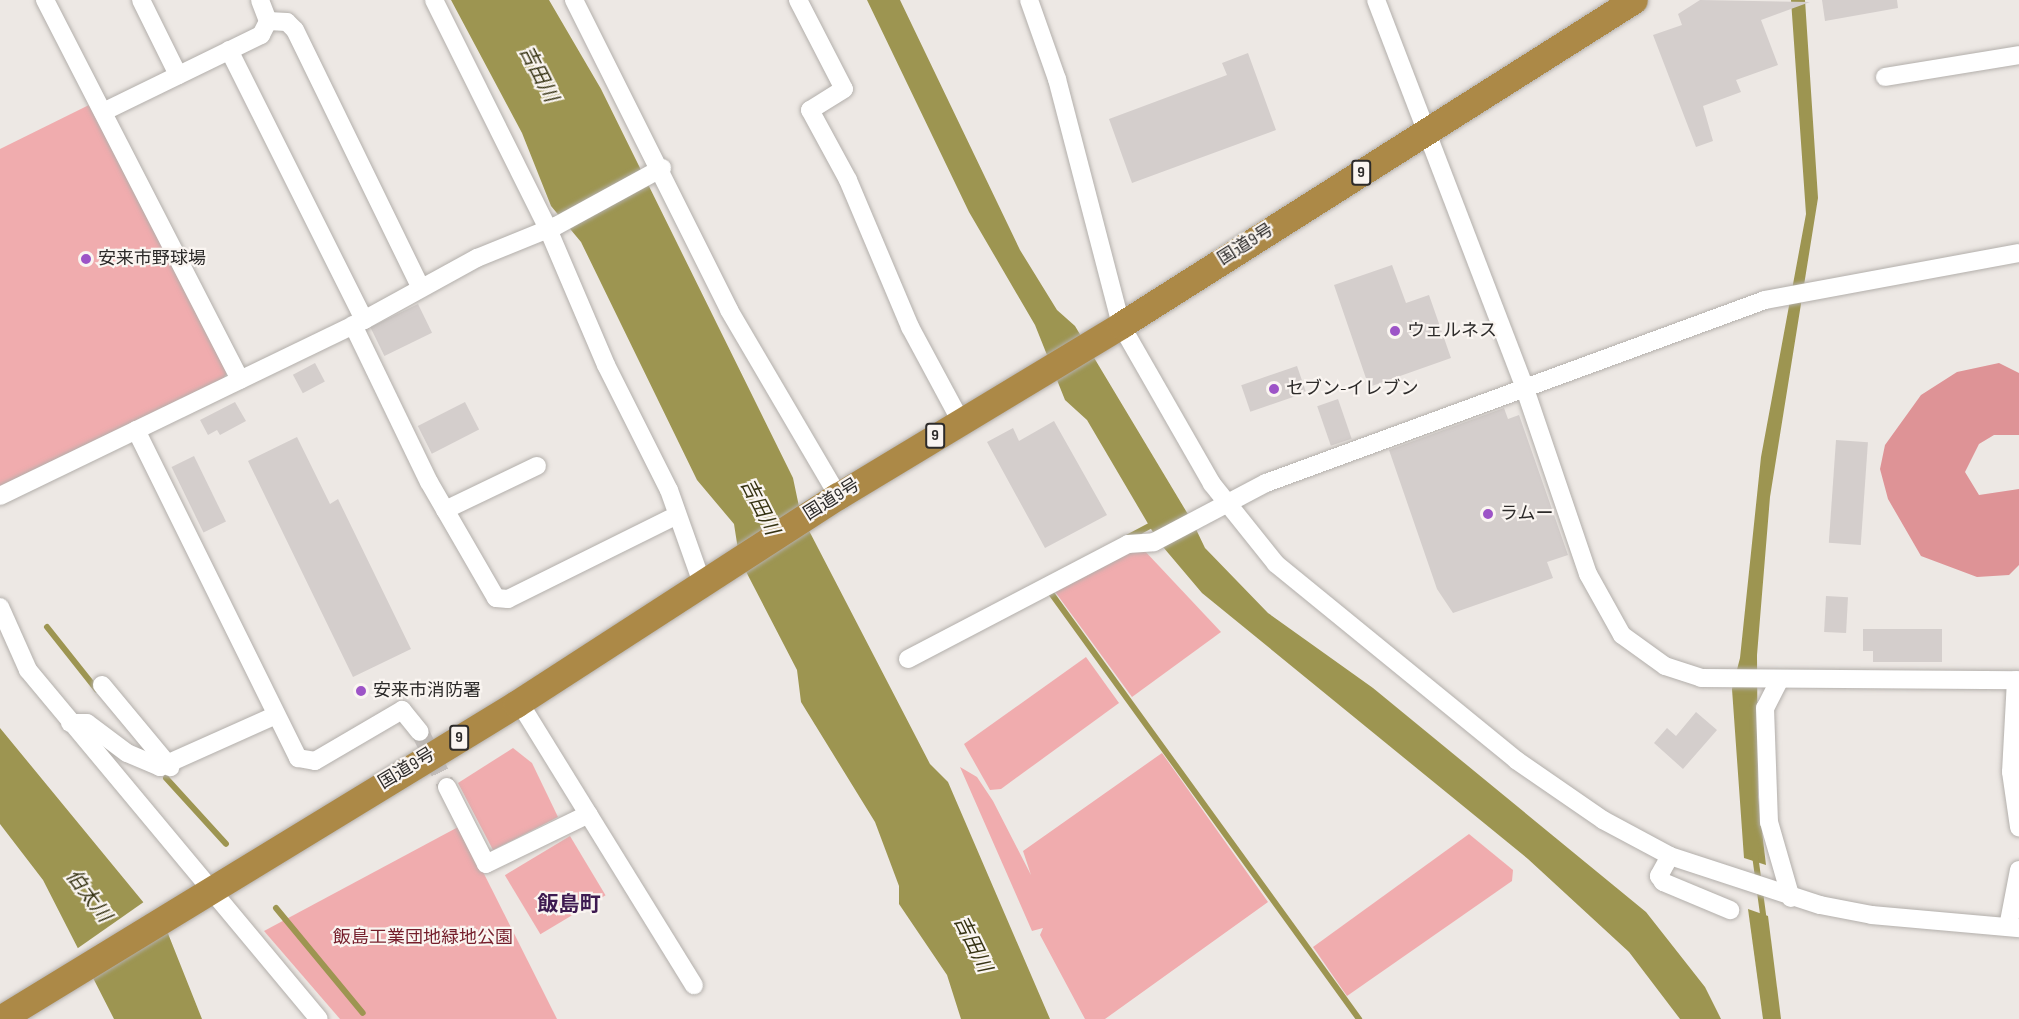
<!DOCTYPE html>
<html>
<head>
<meta charset="utf-8">
<style>
	body { margin:0 }
	#map { position:relative; width:2019px; height:1019px; overflow:hidden; background:#ede8e4; font-family:"Sofia Sans Condensed","Noto Sans JP",sans-serif }
	div>[style] { position:absolute }
	.green>* { inset:0; background:#f0acae; transform-origin:0 0 }
	.forest>* { inset:0; background:#de9396 }
	.water>* { inset:0; background:#9d9551 }
	.pier>* { inset:0; background:#ede8e4; transform-origin:0 0 }
	.stream>* { height:6px; margin:-3px; padding:0 3px; transform-origin:3px; border-radius:3px; background:#9d9551 }
	.building>* { inset:0; background:#d4cecc; transform-origin:0 0 }
	.minor-tunnel>* { height:18px; margin-top:-9px; transform-origin:0; background:repeating-linear-gradient(90deg,#c7c2bf 0 18px,transparent 0 27px) }
	.roads { filter:drop-shadow(0 0 2px #b3afab) drop-shadow(0 0 2px #b3afab) }
	.minor>* { height:18px; margin:-9px; padding:0 9px; transform-origin:9px; border-radius:9px; background:#fff }
	.highway>* { height:27px; margin:-13.5px; padding:0 13.5px; transform-origin:13.5px; border-radius:13.5px; background:#ac8947 }
	.dots>* { width:16px; height:16px; translate:-50% -50%; box-sizing:border-box; border:3px solid #faf5f1; border-radius:50% }
	span { translate:-50% -50%; white-space:nowrap; text-align:center; line-height:1.15; -webkit-text-stroke:4.5px #faf5f1; paint-order:stroke }
	.shield-label span { padding:2px 4px; background:#faf5f1; border:2px solid; border-radius:4px; -webkit-text-stroke-width:0 }
	.shield-label { font-size:16px; color:#2d2b2a; font-weight:700 }
	.street-label { font-size:18px; color:#2d2b2a }
	.poi-label { font-size:18px; color:#2d2b2a }
	.left { translate:0 -50%; text-align:left }
	.park-label { font-size:18px; color:#751e2b }
	.water-label { font-size:20px; color:#363313; font-style:italic }
	.quarter-label { font-size:21px; color:#3e1a51; font-weight:700 }
</style>
</head>
<body>
<div id="map">
	<div class="green">
		<div style="clip-path:polygon(91px 104px,229px 369px,221px 383px,0 489px,0 149px)"></div>
		<div style="clip-path:polygon(1143px 549px,1221px 632px,1132px 697px,1053px 589px,1111px 558px)"></div>
		<div style="clip-path:polygon(1086px 657px,1119px 703px,1001px 789px,990px 790px,964px 744px)"></div>
		<div style="clip-path:polygon(513px 748px,532px 763px,558px 817px,493px 850px,458px 783px)"></div>
		<div style="clip-path:polygon(1162px 753px,1268px 902px,1105px 1019px,1085px 1019px,1040px 935px,1043px 928px,1032px 931px,960px 767px,977px 777px,993px 801px,1031px 875px,1023px 851px)"></div>
		<div style="clip-path:polygon(460px 826px,557px 1019px,340px 1019px,264px 931px)"></div>
		<div style="clip-path:polygon(1469px 834px,1513px 870px,1512px 881px,1347px 996px,1313px 947px)"></div>
		<div style="left:570px;top:836px;width:69px;height:76px;rotate:59deg"></div>
	</div>
	<div class="forest">
		<div style="clip-path:polygon(1999px 363px,2019px 373px,2019px 435px,1994px 435px,1979px 444px,1965px 472px,1979px 495px,2019px 489px,2019px 565px,2009px 575px,1977px 577px,1921px 556px,1888px 499px,1880px 469px,1885px 445px,1921px 395px,1957px 372px)"></div>
	</div>
	<div class="water">
		<div style="clip-path:polygon(451px 0,549px 0,601px 89px,793px 478px,801px 516px,739px 556px,734px 524px,697px 480px,581px 242px,551px 206px,522px 133px)"></div>
		<div style="clip-path:polygon(867px 0,900px 0,1020px 250px,1057px 310px,1075px 326px,1192px 521px,1157px 539px,1087px 420px,1065px 400px,1035px 325px,969px 212px)"></div>
		<div style="clip-path:polygon(1791px 0,1805px 0,1818px 198px,1770px 497px,1757px 655px,1758px 797px,1766px 865px,1744px 858px,1732px 689px,1740px 658px,1761px 457px,1806px 214px)"></div>
		<div style="clip-path:polygon(804px 521px,930px 764px,948px 782px,1050px 1019px,961px 1019px,947px 975px,899px 904px,899px 886px,875px 822px,801px 702px,797px 670px,740px 560px)"></div>
		<div style="clip-path:polygon(1193px 523px,1205px 548px,1268px 613px,1373px 688px,1646px 912px,1705px 987px,1721px 1019px,1680px 1019px,1629px 952px,1528px 859px,1202px 593px,1158px 541px)"></div>
		<div style="clip-path:polygon(0 728px,167px 931px,202px 1019px,114px 1019px,43px 880px,0 824px)"></div>
		<div style="clip-path:polygon(1748px 909px,1768px 916px,1781px 1019px,1763px 1019px)"></div>
	</div>
	<div class="pier">
		<div style="left:148px;top:899px;width:33px;height:88px;rotate:55deg"></div>
	</div>
	<div class="stream">
		<div style="left:1127px;top:538px;width:32px;rotate:-28deg"></div>
		<div style="left:1048px;top:589px;width:531px;rotate:54.12deg"></div>
		<div style="left:47px;top:627px;width:80px;rotate:51.6deg"></div>
		<div style="left:166px;top:778px;width:89px;rotate:47.7deg"></div>
		<div style="left:1755px;top:855px;width:68px;rotate:82.3deg"></div>
		<div style="left:276px;top:908px;width:136px;rotate:50.4deg"></div>
	</div>
	<div class="building">
		<div style="clip-path:polygon(1700px 0,1810px 2px,1761px 20px,1778px 65px,1736px 80px,1741px 92px,1703px 106px,1713px 141px,1696px 147px,1653px 35px,1682px 25px,1678px 14px)"></div>
		<div style="clip-path:polygon(1822px 0,1897px 0,1898px 8px,1825px 21px)"></div>
		<div style="clip-path:polygon(1248px 53px,1276px 130px,1132px 183px,1109px 119px,1227px 75px,1222px 63px)"></div>
		<div style="clip-path:polygon(1392px 265px,1406px 303px,1429px 295px,1451px 358px,1369px 387px,1334px 285px)"></div>
		<div style="left:418px;top:304px;width:32px;height:53px;rotate:64deg"></div>
		<div style="left:315px;top:363px;width:21px;height:25px;rotate:62deg"></div>
		<div style="left:1297px;top:366px;width:28px;height:59px;rotate:71deg"></div>
		<div style="left:1338px;top:399px;width:42px;height:22px;rotate:71deg"></div>
		<div style="clip-path:polygon(235px 402px,246px 421px,220px 435px,217px 430px,208px 435px,200px 420px)"></div>
		<div style="left:465px;top:402px;width:31px;height:53px;rotate:63deg"></div>
		<div style="clip-path:polygon(1504px 408px,1508px 419px,1519px 415px,1568px 555px,1547px 562px,1553px 578px,1453px 613px,1437px 589px,1389px 450px)"></div>
		<div style="clip-path:polygon(1054px 421px,1107px 515px,1045px 548px,987px 442px,1013px 428px,1019px 441px)"></div>
		<div style="clip-path:polygon(297px 437px,330px 504px,338px 499px,411px 649px,353px 677px,248px 461px)"></div>
		<div style="left:1836px;top:440px;width:32px;height:103px;rotate:4deg"></div>
		<div style="left:194px;top:456px;width:73px;height:25px;rotate:64deg"></div>
		<div style="left:1826px;top:596px;width:22px;height:36px;rotate:3deg"></div>
		<div style="clip-path:polygon(1863px 629px,1942px 629px,1942px 662px,1873px 662px,1873px 651px,1863px 651px)"></div>
		<div style="clip-path:polygon(1696px 712px,1717px 730px,1683px 769px,1654px 743px,1667px 728px,1676px 736px)"></div>
	</div>
	<div class="minor-tunnel">
		<div style="left:420px;top:732px;width:61px;rotate:63.9deg"></div>
	</div>
	<div class="roads">
		<div class="minor">
			<div style="left:45px;top:0;width:427px;rotate:62.8deg"></div>
			<div style="left:141px;top:0;width:84px;rotate:63.7deg"></div>
			<div style="left:434px;top:0;width:256px;rotate:63.5deg"></div>
			<div style="left:548px;top:229px;width:148px;rotate:66.9deg"></div>
			<div style="left:606px;top:365px;width:140px;rotate:63.3deg"></div>
			<div style="left:669px;top:490px;width:99px;rotate:70.5deg"></div>
			<div style="left:574px;top:0;width:347px;rotate:63.4deg"></div>
			<div style="left:729px;top:310px;width:216px;rotate:59.6deg"></div>
			<div style="left:798px;top:0;width:100px;rotate:62.7deg"></div>
			<div style="left:844px;top:89px;width:40px;rotate:148deg"></div>
			<div style="left:810px;top:110px;width:80px;rotate:61.5deg"></div>
			<div style="left:848px;top:180px;width:160px;rotate:67.1deg"></div>
			<div style="left:910px;top:327px;width:106px;rotate:61.7deg"></div>
			<div style="left:1029px;top:0;width:84px;rotate:70.5deg"></div>
			<div style="left:1057px;top:79px;width:254px;rotate:75.4deg"></div>
			<div style="left:1121px;top:325px;width:183px;rotate:60.2deg"></div>
			<div style="left:1212px;top:484px;width:102px;rotate:51.3deg"></div>
			<div style="left:1276px;top:564px;width:310px;rotate:39.2deg"></div>
			<div style="left:1516px;top:760px;width:106px;rotate:34.6deg"></div>
			<div style="left:1603px;top:820px;width:76px;rotate:28.2deg"></div>
			<div style="left:1670px;top:856px;width:158px;rotate:18.1deg"></div>
			<div style="left:1820px;top:905px;width:53px;rotate:10.9deg"></div>
			<div style="left:1872px;top:915px;width:148px;rotate:5.1deg"></div>
			<div style="left:1376px;top:0;width:417px;rotate:69deg"></div>
			<div style="left:1525px;top:389px;width:195px;rotate:71.2deg"></div>
			<div style="left:1588px;top:574px;width:70px;rotate:60.9deg"></div>
			<div style="left:1622px;top:635px;width:53px;rotate:35.8deg"></div>
			<div style="left:1665px;top:666px;width:38px;rotate:18deg"></div>
			<div style="left:1701px;top:678px;width:318px;rotate:0.4deg"></div>
			<div style="left:268px;top:21px;width:19px;rotate:3deg"></div>
			<div style="left:287px;top:22px;width:11px;rotate:45deg"></div>
			<div style="left:295px;top:30px;width:287px;rotate:64deg"></div>
			<div style="left:229px;top:50px;width:302px;rotate:63.4deg"></div>
			<div style="left:1885px;top:77px;width:136px;rotate:-9.3deg"></div>
			<div style="left:103px;top:112px;width:176px;rotate:-26deg"></div>
			<div style="left:261px;top:35px;width:16px;rotate:-63deg"></div>
			<div style="left:268px;top:21px;width:22px;rotate:-111deg"></div>
			<div style="left:353px;top:325px;width:174px;rotate:64.2deg"></div>
			<div style="left:429px;top:482px;width:134px;rotate:60deg"></div>
			<div style="left:496px;top:598px;width:12px;rotate:5deg"></div>
			<div style="left:508px;top:599px;width:180px;rotate:-26.4deg"></div>
			<div style="left:136px;top:430px;width:366px;rotate:63.7deg"></div>
			<div style="left:298px;top:758px;width:17px;rotate:10deg"></div>
			<div style="left:315px;top:761px;width:101px;rotate:-30.4deg"></div>
			<div style="left:402px;top:710px;width:28px;rotate:51deg"></div>
			<div style="left:0;top:496px;width:404px;rotate:-25.8deg"></div>
			<div style="left:364px;top:320px;width:129px;rotate:-28.8deg"></div>
			<div style="left:477px;top:258px;width:85px;rotate:-22.1deg"></div>
			<div style="left:556px;top:226px;width:121px;rotate:-28.7deg"></div>
			<div style="left:445px;top:510px;width:102px;rotate:-25.6deg"></div>
			<div style="left:0;top:607px;width:69px;rotate:66deg"></div>
			<div style="left:28px;top:670px;width:454px;rotate:50.2deg"></div>
			<div style="left:908px;top:659px;width:248px;rotate:-27.6deg"></div>
			<div style="left:1128px;top:544px;width:26px;rotate:-4deg"></div>
			<div style="left:1154px;top:542px;width:127px;rotate:-27.8deg"></div>
			<div style="left:1266px;top:483px;width:531px;rotate:-20.14deg"></div>
			<div style="left:1765px;top:300px;width:258px;rotate:-10.5deg"></div>
			<div style="left:2016px;top:680px;width:92px;rotate:93.1deg"></div>
			<div style="left:2011px;top:772px;width:56px;rotate:81.7deg"></div>
			<div style="left:1779px;top:681px;width:30px;rotate:117deg"></div>
			<div style="left:1765px;top:708px;width:114px;rotate:88deg"></div>
			<div style="left:1769px;top:822px;width:79px;rotate:73.9deg"></div>
			<div style="left:102px;top:685px;width:107px;rotate:50.3deg"></div>
			<div style="left:519px;top:702px;width:333px;rotate:58.3deg"></div>
			<div style="left:70px;top:723px;width:17px"></div>
			<div style="left:87px;top:723px;width:50px;rotate:36.9deg"></div>
			<div style="left:127px;top:753px;width:36px;rotate:23deg"></div>
			<div style="left:160px;top:767px;width:127px;rotate:-24.1deg"></div>
			<div style="left:447px;top:787px;width:86px;rotate:63.1deg"></div>
			<div style="left:486px;top:864px;width:114px;rotate:-25.9deg"></div>
			<div style="left:1670px;top:856px;width:23px;rotate:119deg"></div>
			<div style="left:1659px;top:876px;width:7px;rotate:56deg"></div>
			<div style="left:1663px;top:882px;width:73px;rotate:22.7deg"></div>
			<div style="left:2008px;top:927px;width:58px;rotate:-79.1deg"></div>
		</div>
		<div class="highway">
			<div style="left:0;top:1019px;width:605px;rotate:-31.4deg"></div>
			<div style="left:516px;top:704px;width:383px;rotate:-32.9deg"></div>
			<div style="left:838px;top:496px;width:331px;rotate:-31.1deg"></div>
			<div style="left:1121px;top:325px;width:607px;rotate:-32.36deg"></div>
		</div>
	</div>
	<div class="dots">
		<div style="left:86px;top:259px;background:#9d54c7"></div>
		<div style="left:1395px;top:331px;background:#9d54c7"></div>
		<div style="left:1274px;top:389px;background:#9d54c7"></div>
		<div style="left:1488px;top:514px;background:#9d54c7"></div>
		<div style="left:361px;top:691px;background:#9d54c7"></div>
	</div>
	<div class="shield-label">
		<span style="left:1361px;top:173px">9</span>
		<span style="left:935px;top:436px">9</span>
		<span style="left:459px;top:738px">9</span>
	</div>
	<div class="street-label">
		<span style="left:1246px;top:245px;rotate:-32deg">国道9号</span>
		<span style="left:832px;top:500px;rotate:-32deg">国道9号</span>
		<span style="left:407px;top:769px;rotate:-31deg">国道9号</span>
	</div>
	<div class="poi-label">
		<span class="left" style="left:98px;top:259px">安来市野球場</span>
		<span class="left" style="left:1407px;top:331px">ウェルネス</span>
		<span class="left" style="left:1286px;top:389px">セブン-イレブン</span>
		<span class="left" style="left:1500px;top:514px">ラムー</span>
		<span class="left" style="left:373px;top:691px">安来市消防署</span>
	</div>
	<div class="park-label">
		<span style="left:423px;top:938px">飯島工業団地緑地公園</span>
	</div>
	<div class="water-label">
		<span style="left:538px;top:74px;rotate:63deg">吉田川</span>
		<span style="left:759px;top:507px;rotate:63deg">吉田川</span>
		<span style="left:88px;top:896px;rotate:53deg">伯太川</span>
		<span style="left:972px;top:944px;rotate:64deg">吉田川</span>
	</div>
	<div class="quarter-label">
		<span style="left:569px;top:905px">飯島町</span>
	</div>
</div>
</body>
</html>
